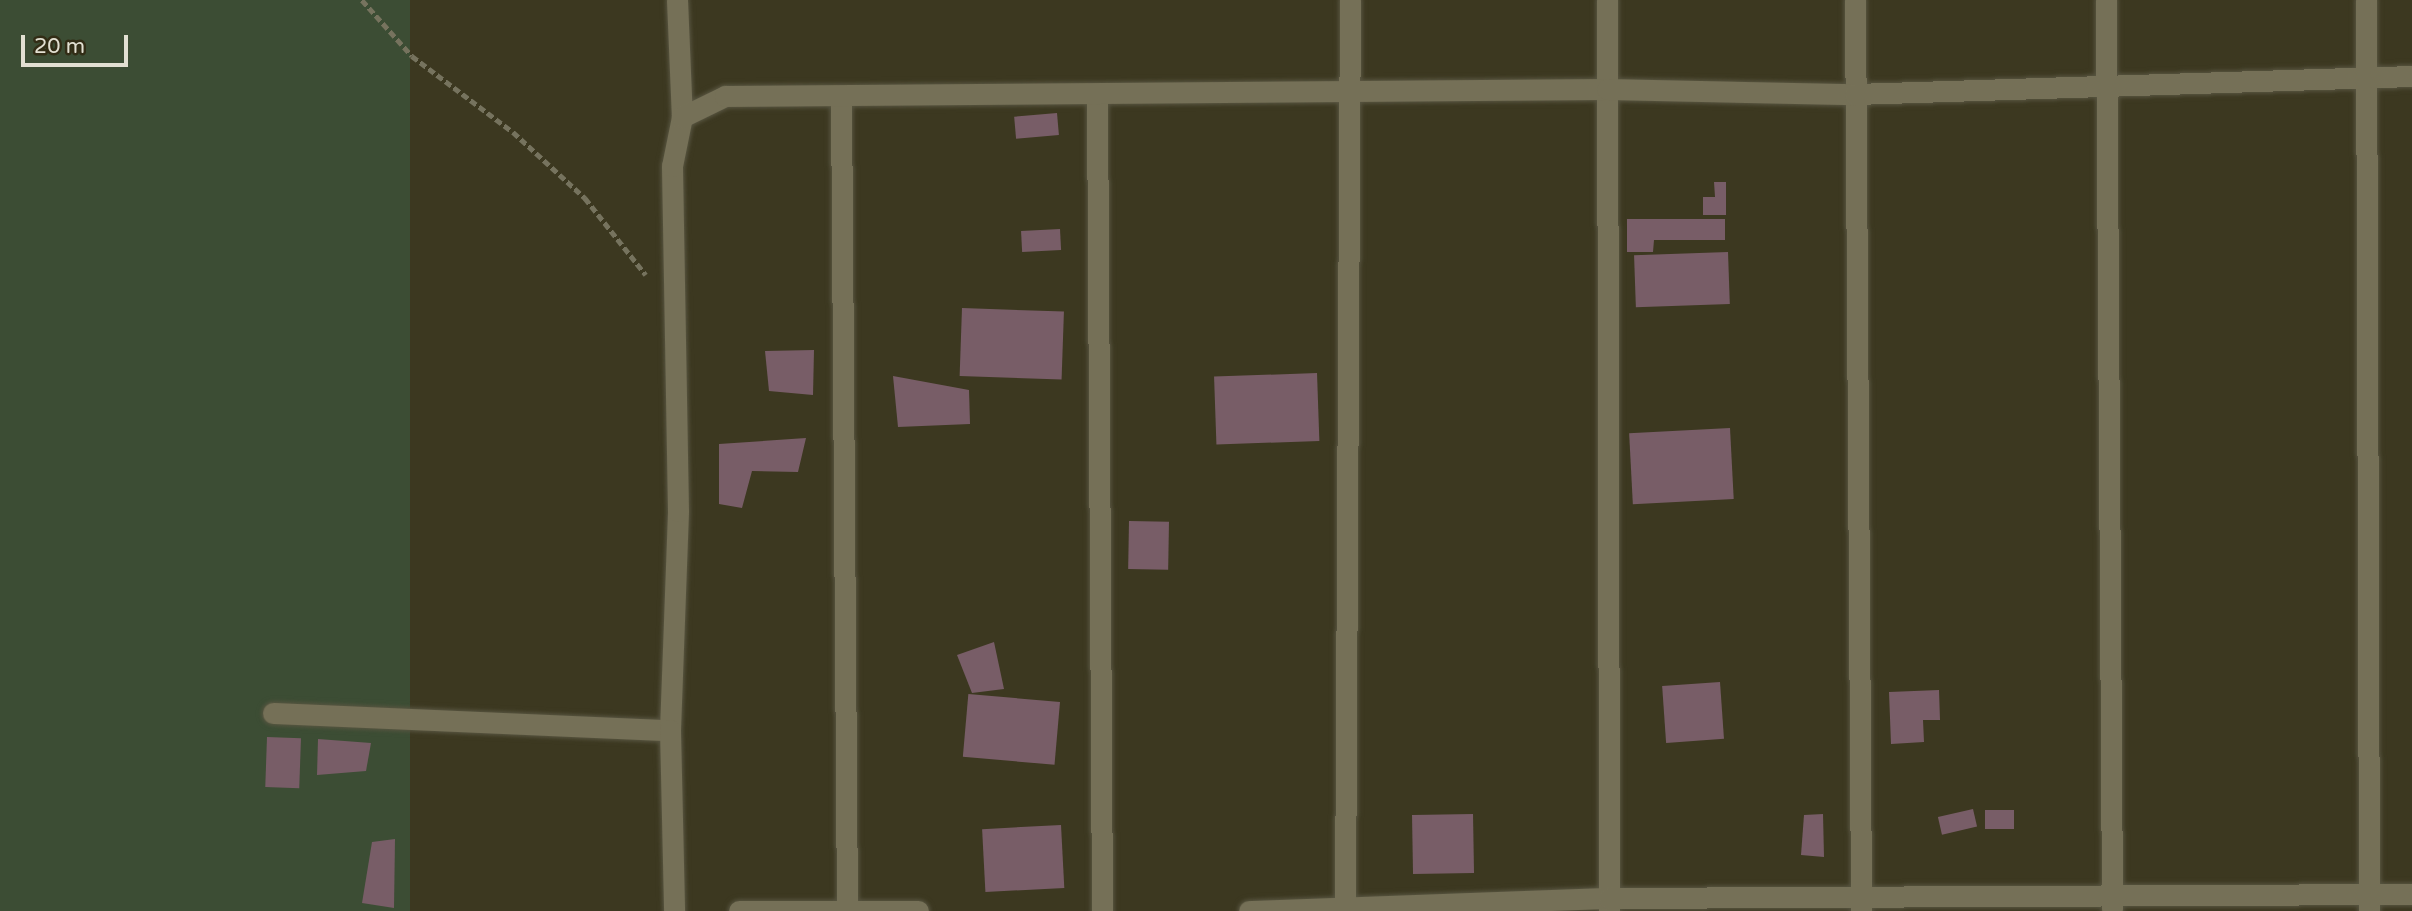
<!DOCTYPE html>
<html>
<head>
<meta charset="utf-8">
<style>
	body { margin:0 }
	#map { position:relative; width:2412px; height:911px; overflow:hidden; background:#3c3820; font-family:"Varela Round",sans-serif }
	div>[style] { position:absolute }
	.green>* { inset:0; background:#3c4d34; transform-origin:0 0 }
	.building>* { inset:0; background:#785d67; transform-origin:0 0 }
	.path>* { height:4.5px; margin-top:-2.25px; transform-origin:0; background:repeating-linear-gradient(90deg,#76735e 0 7px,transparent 0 10.5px) }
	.roads { filter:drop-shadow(0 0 2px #585541) drop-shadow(0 0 2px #585541) }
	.minor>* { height:21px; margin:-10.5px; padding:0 10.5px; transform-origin:10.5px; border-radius:10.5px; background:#757057 }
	span { translate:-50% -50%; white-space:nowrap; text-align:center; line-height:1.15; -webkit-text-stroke:6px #322d16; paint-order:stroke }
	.scale { position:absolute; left:21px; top:35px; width:107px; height:32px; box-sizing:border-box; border:4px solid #e2e0d2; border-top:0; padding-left:9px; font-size:21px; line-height:24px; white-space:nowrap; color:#e2e0d2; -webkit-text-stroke:5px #322d16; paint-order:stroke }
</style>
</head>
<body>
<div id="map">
	<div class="green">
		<div style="left:0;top:0;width:410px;height:911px"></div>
	</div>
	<div class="building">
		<div style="left:1057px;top:113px;width:22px;height:43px;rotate:85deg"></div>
		<div style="clip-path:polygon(1714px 182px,1726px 182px,1726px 215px,1703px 215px,1703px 197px,1715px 197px)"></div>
		<div style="clip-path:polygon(1627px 219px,1725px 219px,1725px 240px,1654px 240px,1653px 252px,1627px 252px)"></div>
		<div style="left:1060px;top:229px;width:21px;height:39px;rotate:87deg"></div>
		<div style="left:1728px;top:252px;width:52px;height:94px;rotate:88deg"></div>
		<div style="left:962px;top:308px;width:102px;height:68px;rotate:2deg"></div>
		<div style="clip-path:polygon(814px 350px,813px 395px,769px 391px,765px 351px)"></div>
		<div style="left:1317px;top:373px;width:68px;height:103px;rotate:88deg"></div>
		<div style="clip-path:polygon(893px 376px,969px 390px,970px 424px,898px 427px)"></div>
		<div style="left:1730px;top:428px;width:71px;height:101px;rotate:87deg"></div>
		<div style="clip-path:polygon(806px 438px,798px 472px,752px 471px,742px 508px,719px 504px,719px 444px)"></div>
		<div style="left:1129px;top:521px;width:40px;height:48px;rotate:1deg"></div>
		<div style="clip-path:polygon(994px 642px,1004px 689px,972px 693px,957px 655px)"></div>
		<div style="left:1720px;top:682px;width:57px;height:58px;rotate:86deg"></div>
		<div style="clip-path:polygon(1939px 690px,1940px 720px,1923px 720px,1924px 742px,1891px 744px,1889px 692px)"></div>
		<div style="left:1060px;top:702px;width:63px;height:92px;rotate:95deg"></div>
		<div style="left:267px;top:737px;width:34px;height:50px;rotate:2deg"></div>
		<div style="clip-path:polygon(318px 739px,371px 743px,366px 771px,317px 775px)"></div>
		<div style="left:1973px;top:809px;width:18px;height:36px;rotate:77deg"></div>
		<div style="left:2014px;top:810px;width:19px;height:29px;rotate:90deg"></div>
		<div style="left:1473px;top:814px;width:59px;height:61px;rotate:89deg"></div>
		<div style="clip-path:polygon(1823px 814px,1824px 857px,1801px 855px,1804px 815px)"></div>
		<div style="left:1061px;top:825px;width:63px;height:79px;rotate:87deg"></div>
		<div style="clip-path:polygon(395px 839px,394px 908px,362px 903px,372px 842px)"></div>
	</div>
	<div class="path">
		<div style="left:362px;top:0;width:75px;rotate:48.2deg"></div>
		<div style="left:412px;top:56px;width:126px;rotate:37deg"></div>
		<div style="left:513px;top:132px;width:98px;rotate:42.5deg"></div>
		<div style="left:585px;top:198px;width:98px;rotate:51.6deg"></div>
	</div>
	<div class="roads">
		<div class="minor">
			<div style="left:677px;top:0;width:117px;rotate:87.6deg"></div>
			<div style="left:1607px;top:0;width:911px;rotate:89.87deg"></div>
			<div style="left:1855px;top:0;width:911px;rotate:89.62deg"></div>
			<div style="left:2106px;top:0;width:909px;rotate:89.62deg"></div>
			<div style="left:2366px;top:0;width:911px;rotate:89.81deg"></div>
			<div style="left:1097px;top:95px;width:816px;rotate:89.65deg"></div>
			<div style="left:841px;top:96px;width:815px;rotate:89.58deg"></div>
			<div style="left:273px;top:713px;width:397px;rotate:2.5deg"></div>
			<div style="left:670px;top:730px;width:219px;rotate:-87.9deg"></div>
			<div style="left:678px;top:511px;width:345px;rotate:-91deg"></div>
			<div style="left:672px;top:166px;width:50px;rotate:-78.5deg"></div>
			<div style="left:682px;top:117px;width:48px;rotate:-26deg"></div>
			<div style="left:725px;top:96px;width:882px;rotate:-0.45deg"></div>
			<div style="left:1607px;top:89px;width:248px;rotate:1.2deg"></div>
			<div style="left:1855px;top:94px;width:557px;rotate:-1.85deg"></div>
			<div style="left:670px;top:730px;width:181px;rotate:88.7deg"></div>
			<div style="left:739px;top:911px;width:179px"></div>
			<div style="left:1249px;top:911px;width:360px;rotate:-2.1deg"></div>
			<div style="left:1609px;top:898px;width:803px;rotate:-0.29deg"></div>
			<div style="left:1345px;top:911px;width:911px;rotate:-89.69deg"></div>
		</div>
	</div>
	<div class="scale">20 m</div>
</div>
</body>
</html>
